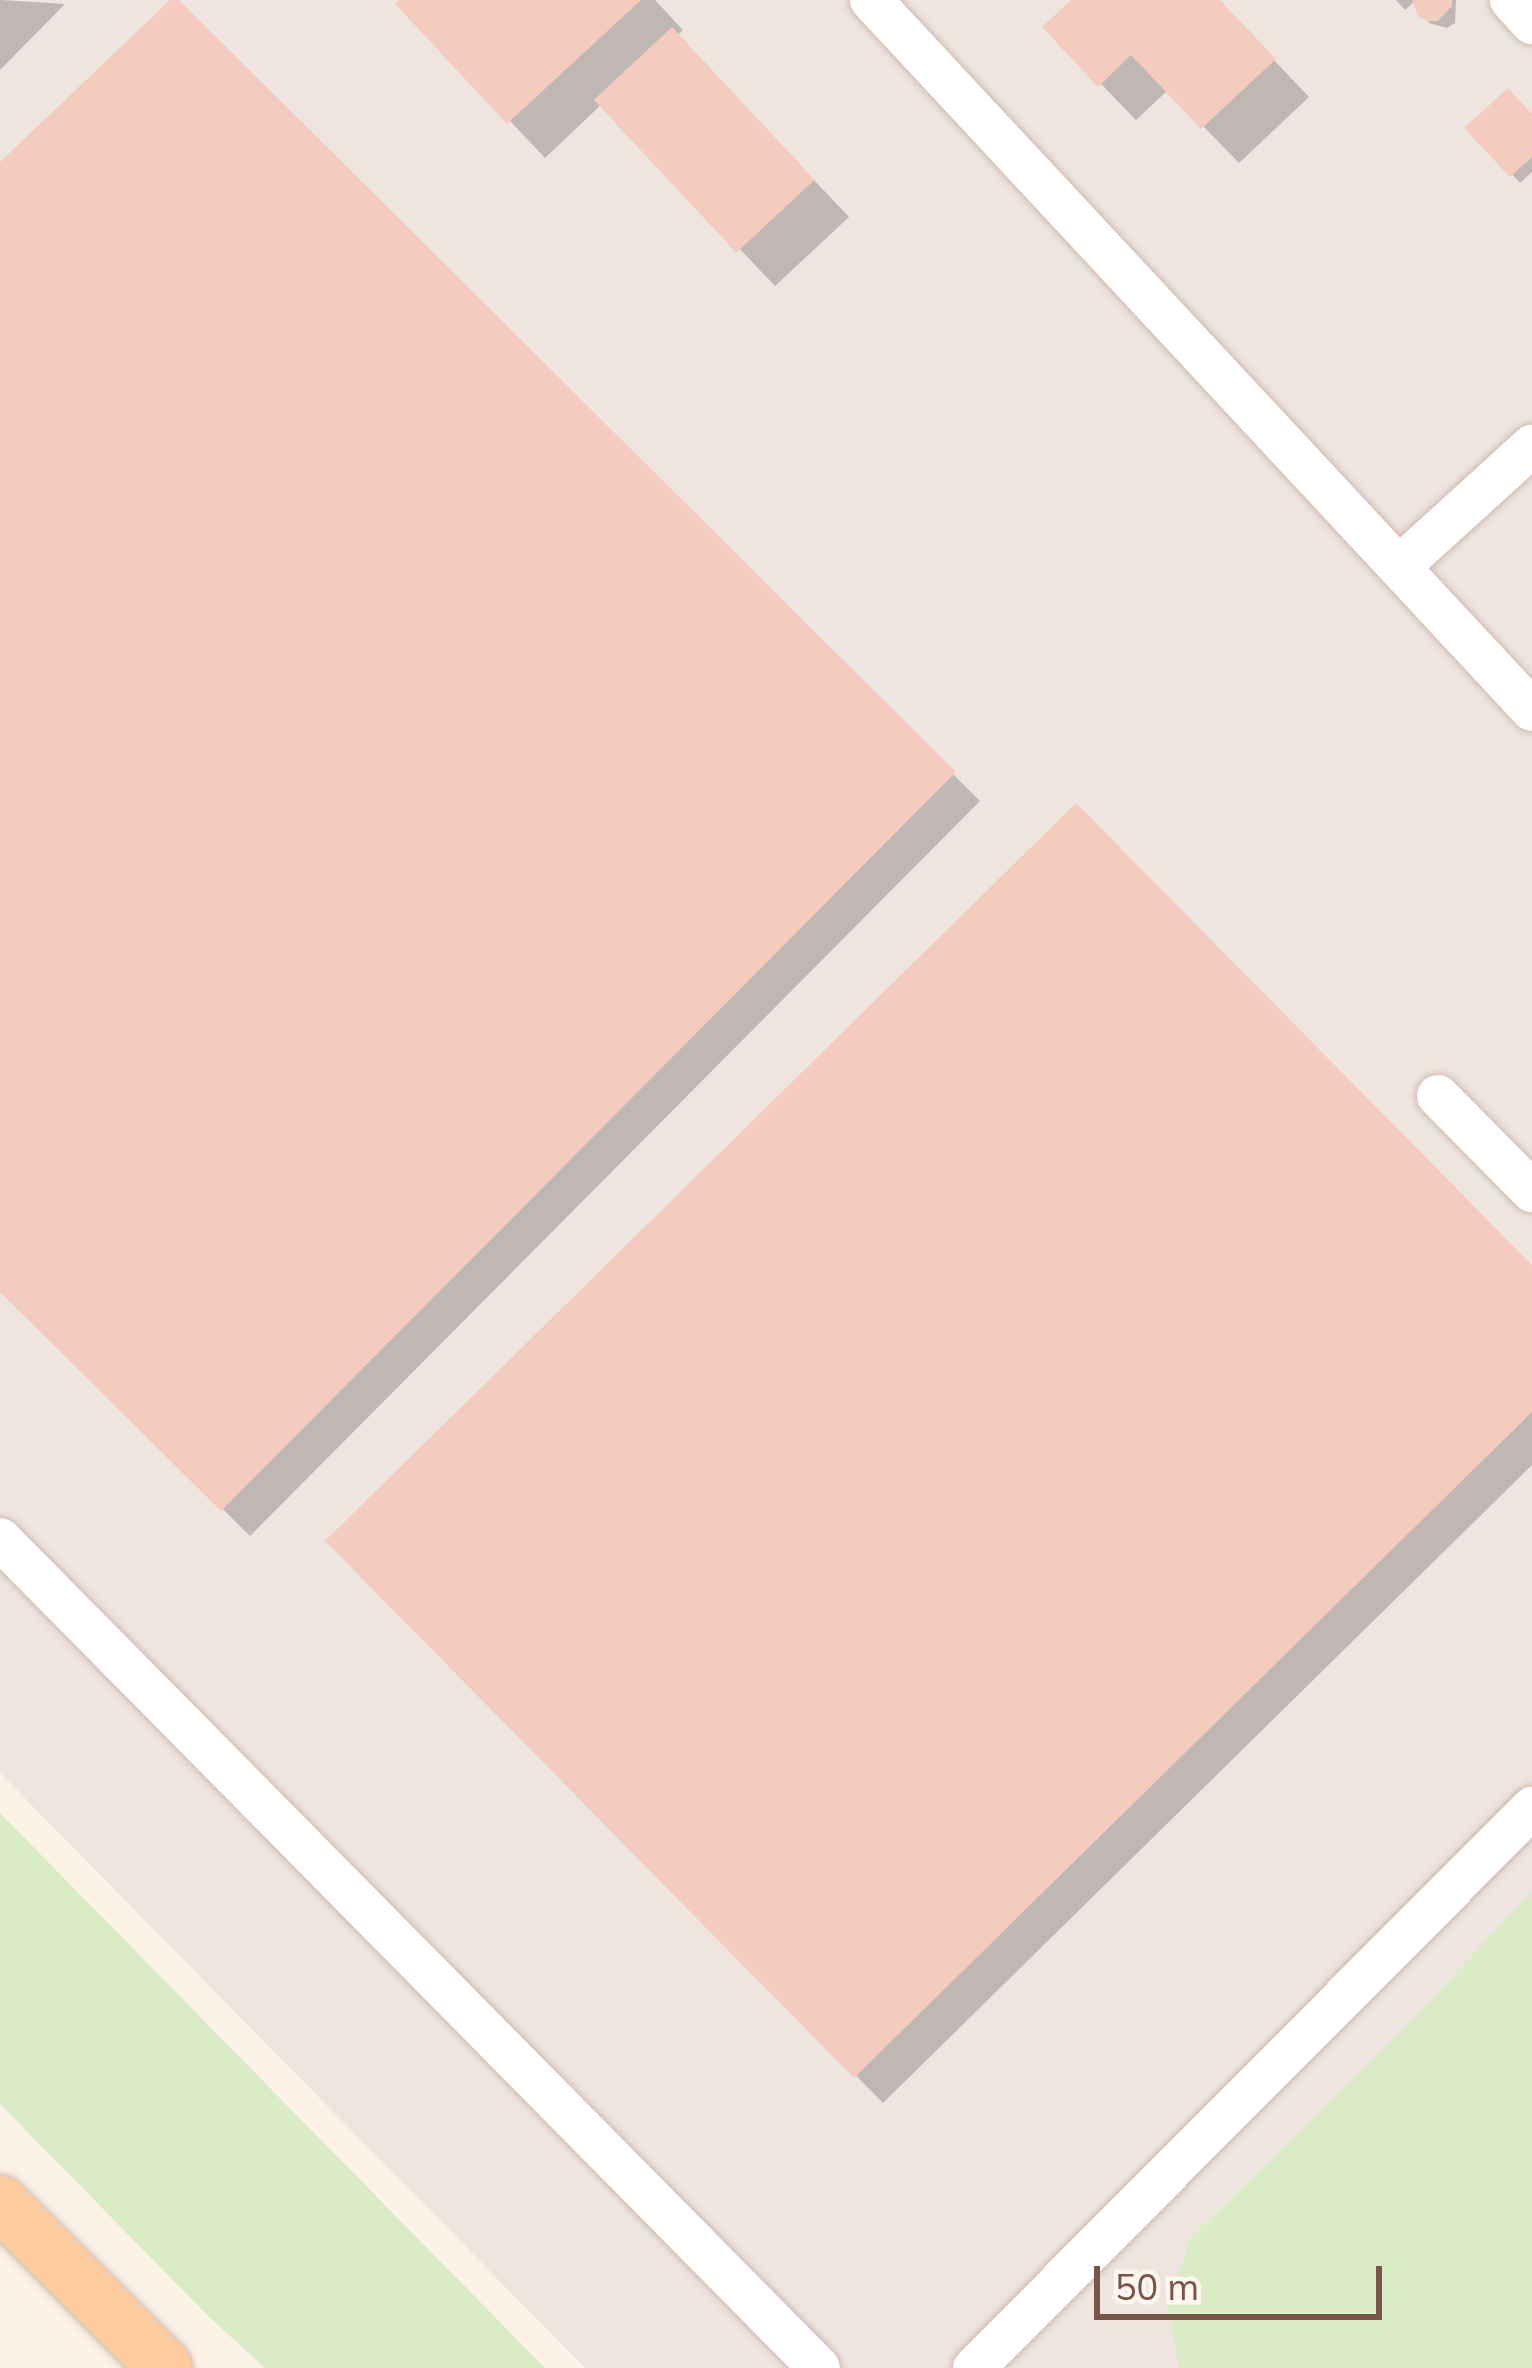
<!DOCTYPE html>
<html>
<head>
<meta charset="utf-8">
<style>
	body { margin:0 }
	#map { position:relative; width:1532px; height:2368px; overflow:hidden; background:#fdf2e8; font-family:Mulish,sans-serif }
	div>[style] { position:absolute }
	.industrial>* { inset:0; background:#eee5e1 }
	.green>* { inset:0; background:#daecc5 }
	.shadow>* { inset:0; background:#0003 }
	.building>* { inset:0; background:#f3ccbe; transform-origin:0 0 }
	.roads { filter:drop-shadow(0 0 3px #d2baaf) drop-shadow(0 0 3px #d2baaf) }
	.minor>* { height:42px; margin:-21px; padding:0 21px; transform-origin:21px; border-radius:21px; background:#fff }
	.major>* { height:54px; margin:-27px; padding:0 27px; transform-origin:27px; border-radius:27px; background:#fdcd9f }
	span { translate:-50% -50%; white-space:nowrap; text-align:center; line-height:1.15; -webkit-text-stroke:9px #fff6ef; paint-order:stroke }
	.scale { position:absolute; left:1094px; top:2266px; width:288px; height:54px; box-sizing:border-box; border:6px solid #78544a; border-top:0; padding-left:15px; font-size:36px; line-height:42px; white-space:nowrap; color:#78544a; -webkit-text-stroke:9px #fff6ef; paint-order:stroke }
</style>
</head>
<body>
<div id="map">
	<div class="industrial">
		<div style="clip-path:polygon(0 0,1532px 0,1532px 2368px,585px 2368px,0 1773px)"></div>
	</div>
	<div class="green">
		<div style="clip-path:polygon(0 1813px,545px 2368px,265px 2368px,209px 2317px,0 2104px)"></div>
		<div style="clip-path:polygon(1532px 1891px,1532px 2368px,1179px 2368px,1168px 2308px,1190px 2238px,1399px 2034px)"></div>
	</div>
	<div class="shadow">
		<div style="clip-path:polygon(0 0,65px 4px,0 70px)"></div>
		<div style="clip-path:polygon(175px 0,980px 801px,250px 1536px,0 1288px,0 166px)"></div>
		<div style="clip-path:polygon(404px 0,655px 0,683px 30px,677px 35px,849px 217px,775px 286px,602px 104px,545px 158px,400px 4px)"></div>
		<div style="clip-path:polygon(1075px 0,1217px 0,1309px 97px,1239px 163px,1168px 90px,1136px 120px,1046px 27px)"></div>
		<div style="clip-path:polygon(1396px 0,1416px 0,1405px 10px)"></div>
		<div style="clip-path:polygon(1416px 0,1456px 0,1455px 23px,1447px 28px,1429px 23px)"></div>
		<div style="clip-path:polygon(1532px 118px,1532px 172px,1520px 183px,1468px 128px)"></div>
		<div style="clip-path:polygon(1532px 1269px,1532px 1465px,883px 2103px,329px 1541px)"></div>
	</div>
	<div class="building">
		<div style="clip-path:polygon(170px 0,179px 0,956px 772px,221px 1511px,0 1292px,0 162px)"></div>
		<div style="clip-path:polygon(399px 0,641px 0,507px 124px,395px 4px)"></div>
		<div style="clip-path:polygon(1071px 0,1220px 0,1276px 59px,1201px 129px,1131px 55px,1098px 87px,1042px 27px)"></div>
		<div style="clip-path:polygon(1412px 0,1452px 0,1452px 6px,1438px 21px,1427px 21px,1418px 16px)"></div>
		<div style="left:672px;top:27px;width:209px;height:107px;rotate:47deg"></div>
		<div style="clip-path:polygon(1508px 88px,1532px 114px,1532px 157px,1510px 177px,1464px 128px)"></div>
		<div style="clip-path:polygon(1076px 803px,1532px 1265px,1532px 1412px,854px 2078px,325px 1541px)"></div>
	</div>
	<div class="roads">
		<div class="minor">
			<div style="left:871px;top:0;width:970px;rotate:47.05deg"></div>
			<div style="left:1511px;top:0;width:31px;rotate:48deg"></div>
			<div style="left:1399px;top:567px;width:180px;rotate:-42.3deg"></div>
			<div style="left:1438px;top:1096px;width:134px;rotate:45.3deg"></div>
			<div style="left:0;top:1539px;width:1165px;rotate:45.35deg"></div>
			<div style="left:974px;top:2368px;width:791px;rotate:-45.1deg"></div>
		</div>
		<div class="major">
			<div style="left:0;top:2203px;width:233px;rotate:45deg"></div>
		</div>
	</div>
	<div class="scale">50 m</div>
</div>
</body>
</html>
